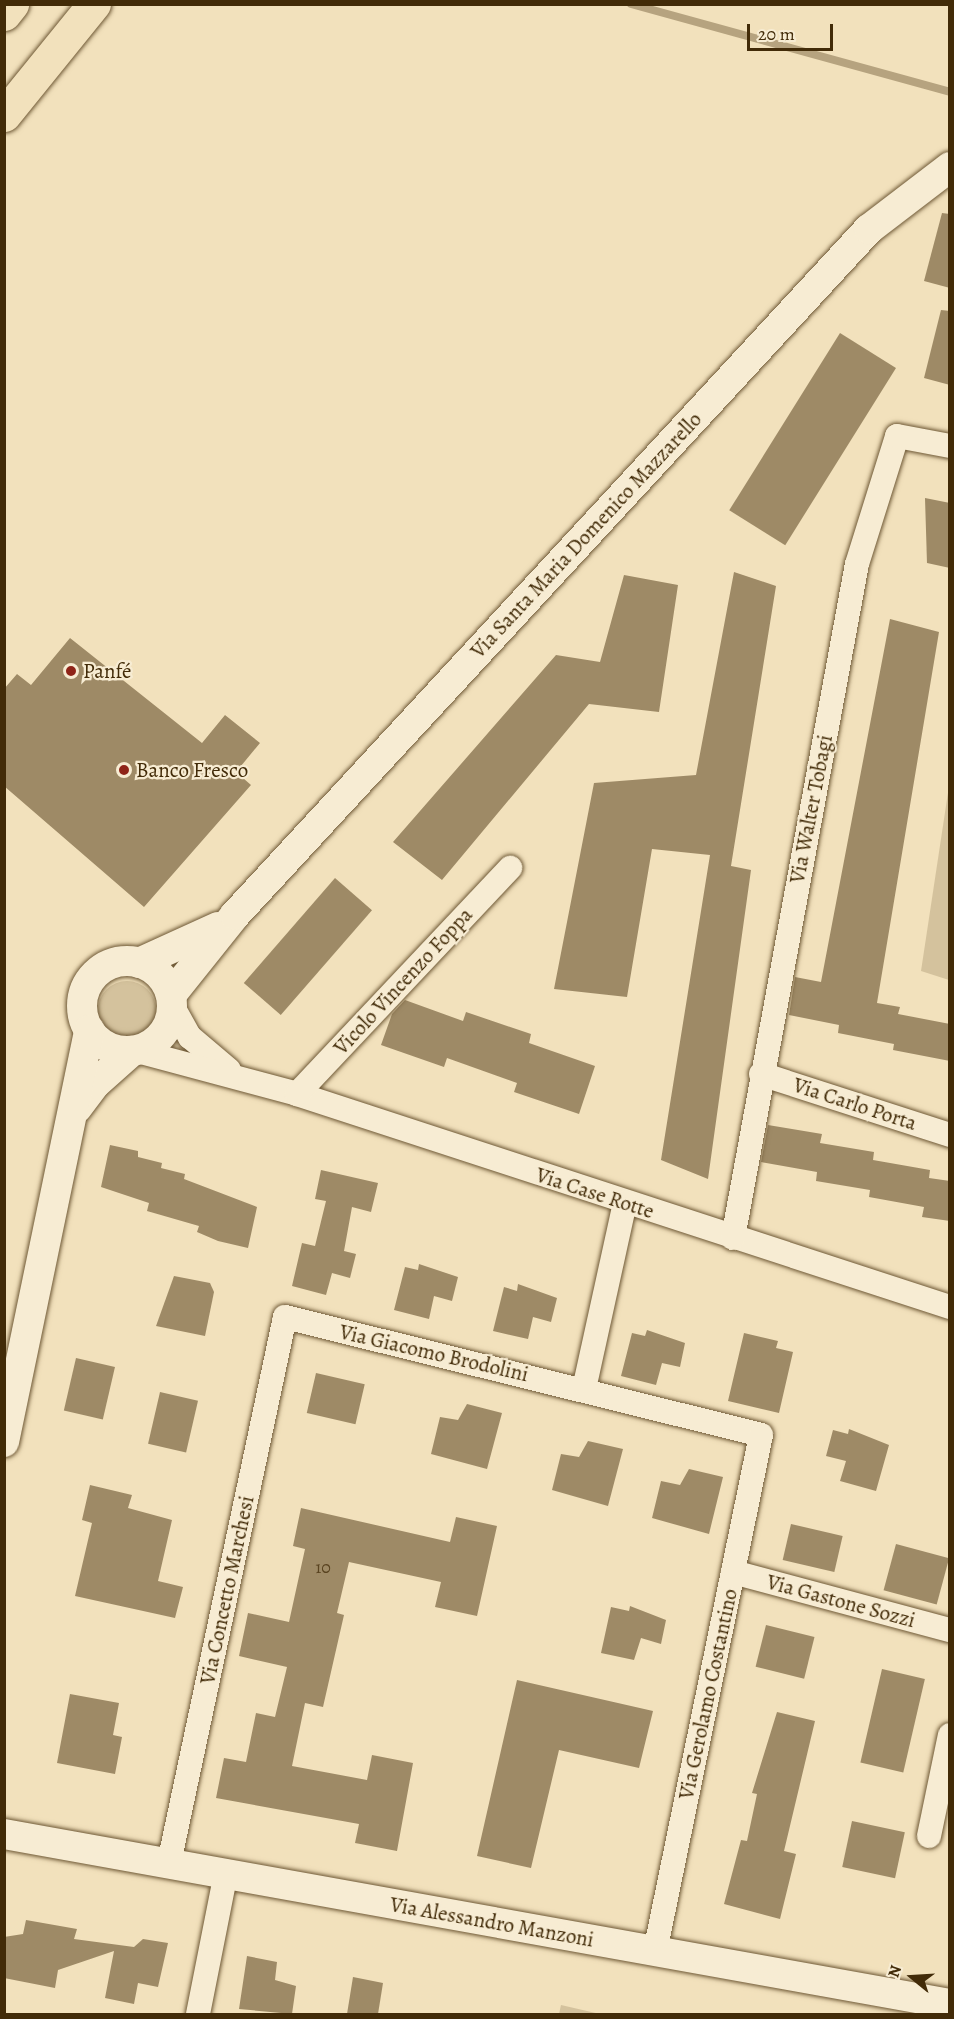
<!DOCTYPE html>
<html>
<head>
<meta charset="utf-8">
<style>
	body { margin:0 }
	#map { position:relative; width:954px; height:2019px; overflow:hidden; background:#f2e1bc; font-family:Alegreya,serif }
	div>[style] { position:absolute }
	.green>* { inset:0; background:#d4c29d }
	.round { border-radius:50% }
	.stream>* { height:8px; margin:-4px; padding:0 4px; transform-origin:4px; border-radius:4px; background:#b6a37f }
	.building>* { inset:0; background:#9e8a66; transform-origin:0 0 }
	.roads { filter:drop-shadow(0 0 2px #6e5835) drop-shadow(0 0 2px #6e5835) }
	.minor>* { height:24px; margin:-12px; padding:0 12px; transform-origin:12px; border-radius:12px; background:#f7ecd3 }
	.tertiary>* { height:30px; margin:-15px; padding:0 15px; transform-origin:15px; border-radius:15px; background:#f7ecd3 }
	.tertiary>.ring { margin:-15px; padding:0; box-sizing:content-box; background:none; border:30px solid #f7ecd3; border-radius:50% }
	.trunk>* { height:33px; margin:-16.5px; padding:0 16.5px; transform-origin:16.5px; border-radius:16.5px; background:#f2e1bc }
	.dots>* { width:16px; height:16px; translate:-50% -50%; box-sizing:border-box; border:3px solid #f7ecd3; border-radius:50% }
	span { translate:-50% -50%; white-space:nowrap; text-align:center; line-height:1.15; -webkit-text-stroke:4.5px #f7ecd3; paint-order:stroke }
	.number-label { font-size:18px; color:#594320 }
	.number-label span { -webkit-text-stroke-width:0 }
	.street-label { font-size:21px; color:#422b08 }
	.poi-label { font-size:21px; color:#422b08 }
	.left { translate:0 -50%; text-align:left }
	.frame { position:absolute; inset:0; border:6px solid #422b08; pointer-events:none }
	.north { position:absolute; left:882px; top:1947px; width:60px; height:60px; -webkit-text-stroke:4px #f7ecd3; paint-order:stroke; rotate:288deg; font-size:16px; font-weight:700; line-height:24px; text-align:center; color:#422b08 }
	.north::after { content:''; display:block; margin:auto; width:21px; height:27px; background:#422b08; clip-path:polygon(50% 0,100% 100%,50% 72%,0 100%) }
	.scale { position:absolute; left:747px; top:24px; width:86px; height:27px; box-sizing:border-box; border:3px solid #422b08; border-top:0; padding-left:8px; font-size:18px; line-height:21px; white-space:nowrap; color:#422b08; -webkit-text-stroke:4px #f7ecd3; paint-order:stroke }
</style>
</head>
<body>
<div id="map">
	<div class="green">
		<div style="clip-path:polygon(949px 786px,950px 980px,949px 980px,921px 971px)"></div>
		<div class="round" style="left:98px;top:981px;width:58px;height:58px"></div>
		<div style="clip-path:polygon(561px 2005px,600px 2014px,559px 2014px)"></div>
	</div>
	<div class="stream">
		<div style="left:631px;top:4px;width:331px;rotate:15.4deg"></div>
	</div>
	<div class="building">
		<div style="clip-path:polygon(942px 213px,950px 214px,950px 288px,924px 281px)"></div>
		<div style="clip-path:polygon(941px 310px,950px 311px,950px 385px,924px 378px)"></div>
		<div style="left:840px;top:333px;width:66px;height:209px;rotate:32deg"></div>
		<div style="clip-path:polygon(925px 498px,950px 503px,950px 568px,927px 563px)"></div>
		<div style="clip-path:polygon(734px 572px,776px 586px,731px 866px,751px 870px,708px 1179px,661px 1160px,710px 855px,652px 849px,627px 997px,554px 989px,594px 783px,696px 775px)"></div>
		<div style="clip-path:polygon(624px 575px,678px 585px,659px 712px,589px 704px,442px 880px,393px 842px,556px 655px,600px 662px)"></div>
		<div style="clip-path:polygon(890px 619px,939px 632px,877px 1003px,900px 1007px,898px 1014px,950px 1024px,950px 1061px,893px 1050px,894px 1044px,838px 1033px,839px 1025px,789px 1015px,795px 977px,821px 982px)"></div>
		<div style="clip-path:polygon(70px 638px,202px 743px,225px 715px,260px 743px,236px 772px,251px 785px,144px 907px,4px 786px,4px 689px,17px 674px,31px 685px)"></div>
		<div style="left:335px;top:878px;width:49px;height:139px;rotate:41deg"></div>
		<div style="clip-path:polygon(405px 1000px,463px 1021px,466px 1012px,531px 1034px,529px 1043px,595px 1066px,579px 1114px,514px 1092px,517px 1083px,447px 1058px,444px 1067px,381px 1045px,392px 1014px)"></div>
		<div style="clip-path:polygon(768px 1125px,822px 1134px,820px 1143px,874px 1152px,873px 1160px,930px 1170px,929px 1178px,950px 1181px,950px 1221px,922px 1217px,924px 1207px,869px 1197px,870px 1190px,816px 1181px,817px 1172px,761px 1162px)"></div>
		<div style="clip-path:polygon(110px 1145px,138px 1151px,138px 1157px,162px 1163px,161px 1168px,185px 1174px,184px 1179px,257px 1207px,248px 1248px,218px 1241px,197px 1232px,199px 1226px,147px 1211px,149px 1203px,101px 1187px)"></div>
		<div style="clip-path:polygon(321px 1170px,378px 1183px,371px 1212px,352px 1207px,344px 1251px,356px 1254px,350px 1278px,332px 1273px,326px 1295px,292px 1286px,302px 1243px,315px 1246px,326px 1201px,315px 1199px)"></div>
		<div style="clip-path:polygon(419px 1264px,458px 1277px,452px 1301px,434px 1296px,429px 1319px,394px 1310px,405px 1267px,418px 1270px)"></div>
		<div style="clip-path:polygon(174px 1276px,210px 1283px,214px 1292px,205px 1336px,156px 1326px)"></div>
		<div style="clip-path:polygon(518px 1284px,557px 1298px,551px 1322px,533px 1317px,528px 1339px,493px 1331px,504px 1287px,517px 1291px)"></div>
		<div style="clip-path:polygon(647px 1330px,685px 1343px,680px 1367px,662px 1363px,656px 1385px,621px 1376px,632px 1333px,645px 1336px)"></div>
		<div style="clip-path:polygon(744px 1333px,778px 1341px,776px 1348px,793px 1352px,779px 1413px,728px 1401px)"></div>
		<div style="left:76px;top:1358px;width:40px;height:54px;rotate:13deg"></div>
		<div style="left:316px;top:1373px;width:50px;height:41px;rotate:13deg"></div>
		<div style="left:160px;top:1392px;width:39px;height:53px;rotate:13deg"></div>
		<div style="clip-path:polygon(467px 1404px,502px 1413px,487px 1469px,431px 1454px,440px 1417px,458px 1420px)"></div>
		<div style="clip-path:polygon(849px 1429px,889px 1445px,876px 1491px,840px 1481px,846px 1461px,826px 1456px,833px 1430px,848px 1434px)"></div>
		<div style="clip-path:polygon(588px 1441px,623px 1449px,608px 1506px,552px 1490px,561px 1454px,579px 1457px)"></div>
		<div style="clip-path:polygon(689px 1469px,723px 1477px,709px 1534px,652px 1518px,661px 1481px,680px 1485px)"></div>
		<div style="clip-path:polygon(90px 1485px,132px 1495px,128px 1508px,172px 1520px,158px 1581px,183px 1587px,175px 1618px,75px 1596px,92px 1523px,82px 1520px)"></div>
		<div style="clip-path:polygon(301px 1508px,450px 1542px,456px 1517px,497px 1526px,477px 1616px,435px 1607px,441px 1582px,349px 1562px,337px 1613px,344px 1615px,323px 1707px,305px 1703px,292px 1766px,367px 1780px,372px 1755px,413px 1763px,397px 1851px,355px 1843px,359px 1824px,216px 1798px,224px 1758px,246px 1762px,256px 1713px,275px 1717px,287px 1667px,239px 1656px,248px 1613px,289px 1622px,305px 1549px,293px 1546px)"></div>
		<div style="left:791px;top:1524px;width:53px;height:37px;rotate:13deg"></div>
		<div style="left:896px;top:1544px;width:55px;height:48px;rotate:15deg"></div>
		<div style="clip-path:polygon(630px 1606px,666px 1620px,661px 1644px,641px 1638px,634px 1660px,601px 1653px,611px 1607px,629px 1611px)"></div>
		<div style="left:766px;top:1625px;width:50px;height:43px;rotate:14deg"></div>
		<div style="left:882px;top:1669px;width:44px;height:96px;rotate:13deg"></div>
		<div style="clip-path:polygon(517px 1680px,653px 1711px,639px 1768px,559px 1750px,531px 1868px,477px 1856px)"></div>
		<div style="clip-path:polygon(70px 1694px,119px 1703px,113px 1735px,122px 1737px,115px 1774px,57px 1763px)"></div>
		<div style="clip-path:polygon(777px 1712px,815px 1721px,784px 1851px,796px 1854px,780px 1919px,724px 1904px,741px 1840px,747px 1841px,757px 1794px,752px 1793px)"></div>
		<div style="left:852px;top:1821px;width:54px;height:47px;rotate:12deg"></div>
		<div style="clip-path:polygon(26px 1920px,77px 1929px,74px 1939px,134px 1947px,143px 1939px,168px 1943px,158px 1987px,138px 1983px,134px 2004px,105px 1998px,114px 1951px,58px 1970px,55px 1988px,4px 1978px,4px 1937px,23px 1934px)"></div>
		<div style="clip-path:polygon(247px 1956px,277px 1962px,275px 1980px,296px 1986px,292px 2014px,239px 2009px)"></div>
		<div style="clip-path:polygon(353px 1977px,383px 1983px,378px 2014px,347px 2014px)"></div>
	</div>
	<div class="roads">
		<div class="minor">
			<div style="left:172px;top:1005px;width:37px;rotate:61deg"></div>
			<div style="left:190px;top:1037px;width:51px;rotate:40.2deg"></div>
			<div style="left:137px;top:1051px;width:166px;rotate:15deg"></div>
			<div style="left:297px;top:1094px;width:687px;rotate:18.07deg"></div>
			<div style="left:761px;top:1074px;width:199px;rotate:17.9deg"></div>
			<div style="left:297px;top:1094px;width:311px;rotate:-46.7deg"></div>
			<div style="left:733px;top:1238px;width:685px;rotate:-79.58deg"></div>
			<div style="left:857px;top:564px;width:134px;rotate:-72.6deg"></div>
			<div style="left:897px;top:436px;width:54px;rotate:10.7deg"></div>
			<div style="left:584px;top:1389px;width:191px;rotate:-77.6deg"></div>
			<div style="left:733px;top:1572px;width:225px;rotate:15deg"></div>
			<div style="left:929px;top:1836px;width:103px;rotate:-78.3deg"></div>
			<div style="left:169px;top:1863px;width:558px;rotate:-78.01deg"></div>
			<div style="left:285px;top:1317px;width:490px;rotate:13.9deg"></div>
			<div style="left:761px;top:1435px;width:528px;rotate:101.59deg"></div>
			<div style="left:198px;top:2014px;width:144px;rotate:-78.8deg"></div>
		</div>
		<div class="tertiary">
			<div class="ring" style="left:82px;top:961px;width:60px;height:60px"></div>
			<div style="left:139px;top:963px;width:87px;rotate:-24.5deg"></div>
			<div style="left:171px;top:995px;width:102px;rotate:-51.3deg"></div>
			<div style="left:235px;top:915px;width:934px;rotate:-47.26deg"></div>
			<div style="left:869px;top:229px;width:102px;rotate:-37.4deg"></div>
			<div style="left:77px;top:1108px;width:30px;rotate:-53deg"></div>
			<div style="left:95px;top:1084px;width:50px;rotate:-41.7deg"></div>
			<div style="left:4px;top:1442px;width:421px;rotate:-78.3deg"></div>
			<div style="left:4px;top:1834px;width:961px;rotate:10.19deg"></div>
		</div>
		<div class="trunk">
			<div style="left:4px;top:14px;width:13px;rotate:-51deg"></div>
			<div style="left:4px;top:115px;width:143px;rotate:-51deg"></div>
		</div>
	</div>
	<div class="dots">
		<div style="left:71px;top:671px;background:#8f2418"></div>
		<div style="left:124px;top:770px;background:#8f2418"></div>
	</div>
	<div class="number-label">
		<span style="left:323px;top:1567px">10</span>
	</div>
	<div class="street-label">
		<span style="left:586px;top:535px;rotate:-47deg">Via Santa Maria Domenico Mazzarello</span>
		<span style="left:811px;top:809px;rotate:-79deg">Via Walter Tobagi</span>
		<span style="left:403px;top:981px;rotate:-47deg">Vicolo Vincenzo Foppa</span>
		<span style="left:855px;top:1104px;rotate:18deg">Via Carlo Porta</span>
		<span style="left:595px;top:1193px;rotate:18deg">Via Case Rotte</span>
		<span style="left:434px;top:1353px;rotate:13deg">Via Giacomo Brodolini</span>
		<span style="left:227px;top:1590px;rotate:-78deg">Via Concetto Marchesi</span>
		<span style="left:841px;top:1601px;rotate:15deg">Via Gastone Sozzi</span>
		<span style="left:708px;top:1694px;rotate:-78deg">Via Gerolamo Costantino</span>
		<span style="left:492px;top:1922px;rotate:10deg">Via Alessandro Manzoni</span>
	</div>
	<div class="poi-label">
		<span class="left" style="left:83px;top:671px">Panfé</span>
		<span class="left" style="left:136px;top:770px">Banco Fresco</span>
	</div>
	<div class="frame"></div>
	<div class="north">N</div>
	<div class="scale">20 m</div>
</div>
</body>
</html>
